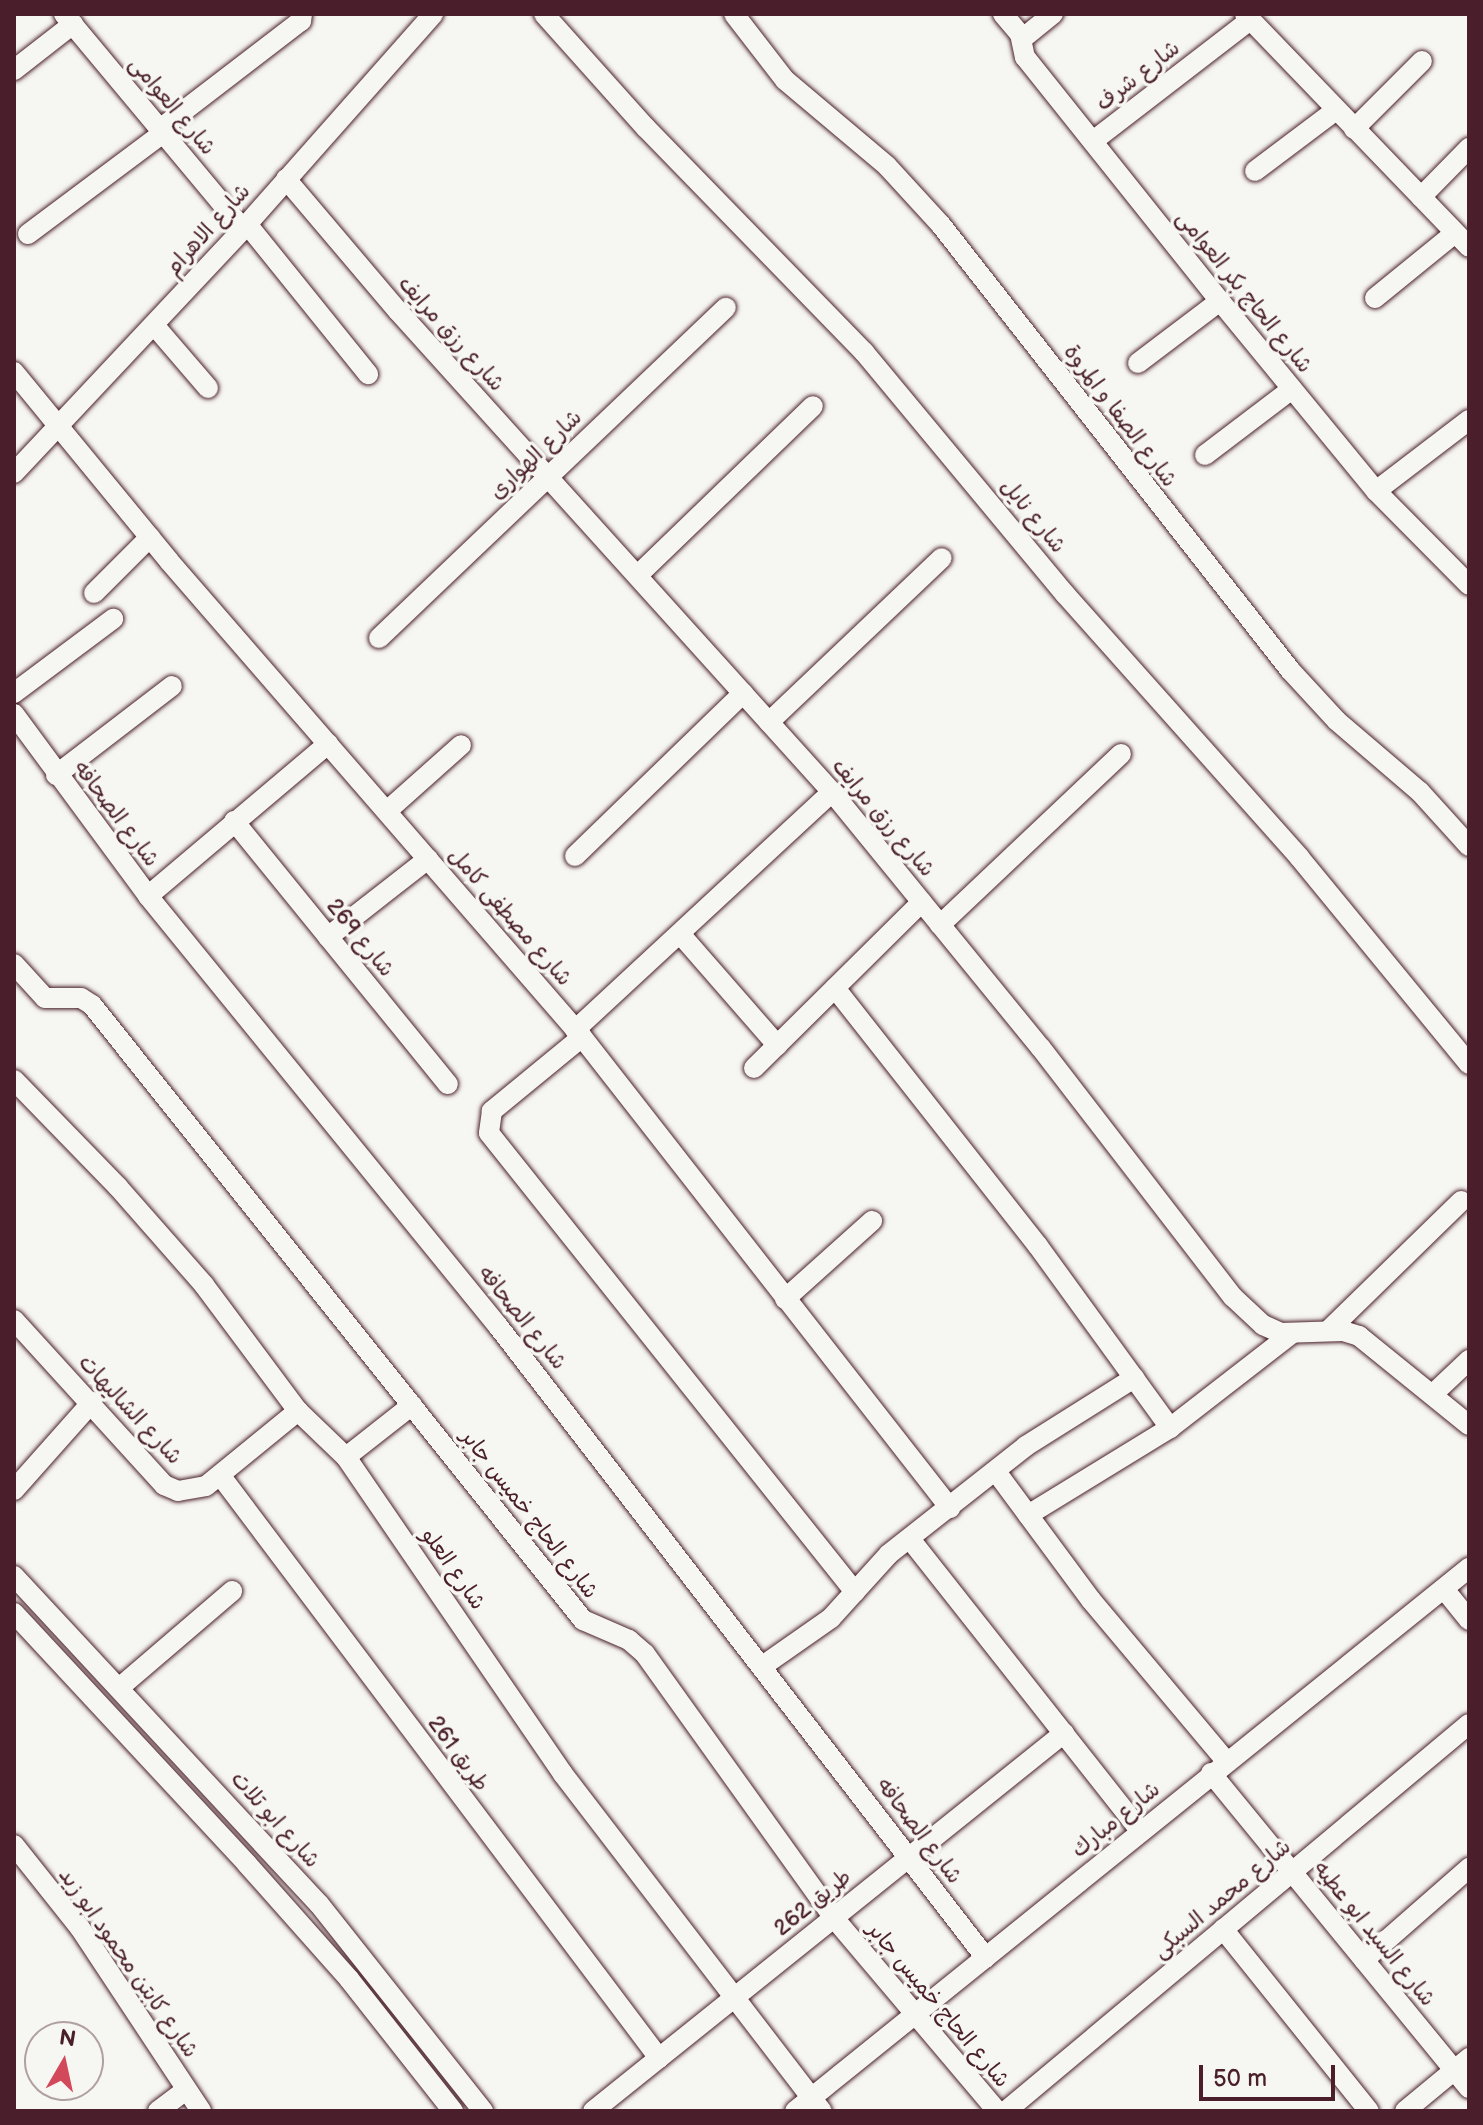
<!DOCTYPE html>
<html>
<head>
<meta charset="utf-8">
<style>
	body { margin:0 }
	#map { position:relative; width:1483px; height:2125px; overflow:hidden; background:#f6f6f2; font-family:"Balsamiq Sans","Playpen Sans Arabic",sans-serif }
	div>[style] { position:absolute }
	.roads { filter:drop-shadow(0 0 2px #4a1f2b) drop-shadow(0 0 2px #4a1f2b) }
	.street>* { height:20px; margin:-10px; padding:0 10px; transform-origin:10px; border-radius:10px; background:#f6f6f2 }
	span { translate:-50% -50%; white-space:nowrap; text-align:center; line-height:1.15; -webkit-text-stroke:7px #f6f6f2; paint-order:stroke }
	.street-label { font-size:22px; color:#4a1f2b }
	.frame { position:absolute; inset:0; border:16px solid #4a1f2b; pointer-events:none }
	.north { position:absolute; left:24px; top:2021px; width:80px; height:80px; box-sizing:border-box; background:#f6f6f2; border:2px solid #b1a0a2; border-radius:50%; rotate:9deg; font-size:22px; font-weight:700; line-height:32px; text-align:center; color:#4a1f2b }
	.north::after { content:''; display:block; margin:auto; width:28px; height:36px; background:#d1495b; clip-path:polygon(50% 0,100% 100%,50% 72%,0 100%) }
	.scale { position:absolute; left:1199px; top:2065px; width:136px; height:36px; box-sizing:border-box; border:4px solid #4a1f2b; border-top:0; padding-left:10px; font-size:24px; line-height:28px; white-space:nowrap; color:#4a1f2b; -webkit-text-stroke:6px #f6f6f2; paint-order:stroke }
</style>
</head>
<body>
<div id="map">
	<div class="roads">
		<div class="street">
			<div style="left:64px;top:14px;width:280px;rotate:50.2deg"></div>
			<div style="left:544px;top:14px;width:153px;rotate:48.2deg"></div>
			<div style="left:646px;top:128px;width:313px;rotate:45.8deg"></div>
			<div style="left:864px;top:352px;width:315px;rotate:50.3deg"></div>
			<div style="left:1065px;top:594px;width:352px;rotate:48.3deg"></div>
			<div style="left:1299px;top:857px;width:268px;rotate:50.6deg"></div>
			<div style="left:734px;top:14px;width:83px;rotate:52.3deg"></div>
			<div style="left:785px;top:80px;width:133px;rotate:40.1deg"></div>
			<div style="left:887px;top:166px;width:80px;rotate:47.5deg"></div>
			<div style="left:941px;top:225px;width:566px;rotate:51.89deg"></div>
			<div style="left:1290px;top:670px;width:69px;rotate:47.3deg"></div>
			<div style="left:1337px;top:721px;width:109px;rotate:40.5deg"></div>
			<div style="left:1420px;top:792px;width:73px;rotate:47.8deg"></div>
			<div style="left:1003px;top:14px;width:26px;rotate:50deg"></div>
			<div style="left:1020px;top:34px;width:24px;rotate:78deg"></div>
			<div style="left:1025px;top:57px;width:312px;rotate:51.4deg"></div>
			<div style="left:1220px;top:301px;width:246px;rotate:50.6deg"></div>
			<div style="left:1376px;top:491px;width:132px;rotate:45.3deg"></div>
			<div style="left:1245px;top:14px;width:323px;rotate:46.1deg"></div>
			<div style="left:1022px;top:39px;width:40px;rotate:-39deg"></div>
			<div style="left:14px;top:70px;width:75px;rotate:-37.9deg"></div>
			<div style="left:160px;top:129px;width:178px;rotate:-37.5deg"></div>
			<div style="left:301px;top:21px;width:7px;rotate:-82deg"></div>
			<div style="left:1354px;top:129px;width:96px;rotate:-45deg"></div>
			<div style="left:1093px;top:141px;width:198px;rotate:-37.6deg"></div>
			<div style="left:1255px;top:171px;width:101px;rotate:-37deg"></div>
			<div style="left:286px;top:179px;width:173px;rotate:49.7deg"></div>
			<div style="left:398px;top:311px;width:648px;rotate:47.94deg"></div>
			<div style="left:832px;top:792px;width:330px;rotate:50.8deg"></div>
			<div style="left:1041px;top:1048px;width:314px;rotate:52.4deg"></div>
			<div style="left:1233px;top:1297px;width:41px;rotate:43deg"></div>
			<div style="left:1263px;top:1325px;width:20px;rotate:24deg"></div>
			<div style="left:1281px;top:1333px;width:62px;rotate:-1.8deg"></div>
			<div style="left:1343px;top:1331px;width:17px;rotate:17deg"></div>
			<div style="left:1359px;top:1336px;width:141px;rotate:39deg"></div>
			<div style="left:1421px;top:197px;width:69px;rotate:-45.6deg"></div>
			<div style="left:247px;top:224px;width:193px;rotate:51.1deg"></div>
			<div style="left:28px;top:234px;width:169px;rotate:-36.8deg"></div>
			<div style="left:1375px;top:298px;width:103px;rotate:-39.1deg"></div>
			<div style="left:154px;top:325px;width:83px;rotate:49.4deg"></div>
			<div style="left:1138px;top:363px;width:103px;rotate:-37.1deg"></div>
			<div style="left:14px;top:372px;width:244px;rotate:50.6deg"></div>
			<div style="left:169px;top:561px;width:630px;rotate:49.05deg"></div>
			<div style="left:582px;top:1037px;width:598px;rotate:52deg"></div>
			<div style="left:1205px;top:455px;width:109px;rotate:-37.2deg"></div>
			<div style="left:14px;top:473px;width:335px;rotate:-46.8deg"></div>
			<div style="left:243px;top:229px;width:287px;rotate:-48.5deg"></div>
			<div style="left:1376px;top:491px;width:117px;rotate:-37.4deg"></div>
			<div style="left:638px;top:575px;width:243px;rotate:-44deg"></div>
			<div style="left:94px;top:593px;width:79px;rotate:-45deg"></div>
			<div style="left:379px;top:638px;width:479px;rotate:-43.6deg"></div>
			<div style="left:14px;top:693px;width:124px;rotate:-36.8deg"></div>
			<div style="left:14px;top:714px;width:226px;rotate:53.6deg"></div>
			<div style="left:148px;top:896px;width:554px;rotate:50.86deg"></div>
			<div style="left:498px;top:1326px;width:798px;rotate:52.33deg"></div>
			<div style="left:769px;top:722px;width:238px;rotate:-43.5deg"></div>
			<div style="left:56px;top:775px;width:146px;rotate:-37.5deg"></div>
			<div style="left:387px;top:811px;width:99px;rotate:-41.7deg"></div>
			<div style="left:234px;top:821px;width:339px;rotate:50.9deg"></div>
			<div style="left:575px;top:856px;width:234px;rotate:-44.1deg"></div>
			<div style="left:148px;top:896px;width:236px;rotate:-40.2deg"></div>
			<div style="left:940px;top:925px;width:249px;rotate:-43.4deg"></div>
			<div style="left:682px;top:936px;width:145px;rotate:48.9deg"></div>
			<div style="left:328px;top:937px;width:127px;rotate:-38deg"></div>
			<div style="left:14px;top:964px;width:46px;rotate:47.6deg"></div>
			<div style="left:45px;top:998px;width:36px"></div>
			<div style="left:81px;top:998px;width:13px;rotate:32deg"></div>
			<div style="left:92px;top:1005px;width:787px;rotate:51.4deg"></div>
			<div style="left:583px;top:1620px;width:50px;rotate:23.5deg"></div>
			<div style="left:629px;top:1640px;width:21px;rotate:41deg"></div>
			<div style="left:645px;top:1654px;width:325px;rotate:54.4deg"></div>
			<div style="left:834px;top:1918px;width:253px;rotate:49.8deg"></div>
			<div style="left:835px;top:988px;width:328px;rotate:51.8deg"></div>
			<div style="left:1038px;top:1246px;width:225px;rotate:54deg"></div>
			<div style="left:575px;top:1030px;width:350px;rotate:-42.8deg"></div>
			<div style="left:582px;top:1037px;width:117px;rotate:140.6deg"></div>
			<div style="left:492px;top:1111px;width:22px;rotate:98deg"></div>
			<div style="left:489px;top:1133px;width:587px;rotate:51.43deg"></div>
			<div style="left:754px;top:1068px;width:236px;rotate:-44.7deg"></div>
			<div style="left:14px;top:1080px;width:149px;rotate:45.8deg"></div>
			<div style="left:118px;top:1187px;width:130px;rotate:48.7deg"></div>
			<div style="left:204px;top:1285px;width:157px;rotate:53.3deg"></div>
			<div style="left:298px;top:1411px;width:66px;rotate:43.8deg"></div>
			<div style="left:346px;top:1457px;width:384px;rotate:55.6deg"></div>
			<div style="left:563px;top:1774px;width:425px;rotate:52.5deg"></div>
			<div style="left:785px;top:1299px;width:117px;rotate:-41.9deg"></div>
			<div style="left:14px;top:1320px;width:223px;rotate:47.7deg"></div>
			<div style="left:164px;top:1485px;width:15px;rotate:23deg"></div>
			<div style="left:178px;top:1491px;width:28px;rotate:-10deg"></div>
			<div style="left:206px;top:1486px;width:119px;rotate:-39.2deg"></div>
			<div style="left:1328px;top:1331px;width:186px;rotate:-44.3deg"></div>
			<div style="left:1433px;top:1394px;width:50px;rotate:-43.4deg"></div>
			<div style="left:346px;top:1457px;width:84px;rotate:-38.2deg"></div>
			<div style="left:997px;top:1473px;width:158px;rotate:53.5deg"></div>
			<div style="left:1091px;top:1600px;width:210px;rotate:50deg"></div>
			<div style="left:220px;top:1475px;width:730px;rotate:53.02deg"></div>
			<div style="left:14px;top:1490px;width:118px;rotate:-48.4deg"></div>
			<div style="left:1028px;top:1515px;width:167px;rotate:-31.5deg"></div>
			<div style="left:1170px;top:1428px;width:153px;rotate:-37.8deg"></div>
			<div style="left:910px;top:1539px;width:372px;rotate:51.7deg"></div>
			<div style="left:14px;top:1576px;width:448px;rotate:47.1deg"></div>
			<div style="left:319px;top:1904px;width:264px;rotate:51.6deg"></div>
			<div style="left:1444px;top:1589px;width:40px;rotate:51deg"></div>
			<div style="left:14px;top:1613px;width:342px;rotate:47.1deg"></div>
			<div style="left:247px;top:1864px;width:154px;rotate:48.4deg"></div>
			<div style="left:349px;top:1979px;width:168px;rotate:51.8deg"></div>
			<div style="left:764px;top:1665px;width:82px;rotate:-35deg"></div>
			<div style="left:831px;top:1618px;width:86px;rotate:-47.8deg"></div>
			<div style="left:889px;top:1554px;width:174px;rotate:-38.2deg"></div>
			<div style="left:1026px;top:1446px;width:128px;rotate:-32.2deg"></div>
			<div style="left:119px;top:1688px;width:149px;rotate:-40.6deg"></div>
			<div style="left:1211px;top:1773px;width:407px;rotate:50.7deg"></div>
			<div style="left:14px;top:1845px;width:106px;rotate:51.5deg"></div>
			<div style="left:80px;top:1928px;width:219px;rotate:56.5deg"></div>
			<div style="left:1223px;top:1929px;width:233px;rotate:51.3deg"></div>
			<div style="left:1364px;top:1960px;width:140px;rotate:-41.2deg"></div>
			<div style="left:158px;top:2111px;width:35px;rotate:-37deg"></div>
			<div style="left:593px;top:2111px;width:604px;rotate:-38.75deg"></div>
			<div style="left:795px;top:2111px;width:866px;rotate:-38.86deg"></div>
			<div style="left:1006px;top:2111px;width:603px;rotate:-39.89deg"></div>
			<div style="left:1405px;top:2111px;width:83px;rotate:-39.6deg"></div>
		</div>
	</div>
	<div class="street-label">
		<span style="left:1138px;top:76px;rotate:-38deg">شارع شرف</span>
		<span style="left:172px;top:106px;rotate:50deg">شارع العوامى</span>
		<span style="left:208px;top:230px;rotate:-48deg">شارع الاهرام</span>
		<span style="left:1244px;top:292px;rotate:51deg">شارع الحاج بكر العوامى</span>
		<span style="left:451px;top:334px;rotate:48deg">شارع رزق مرايف</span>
		<span style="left:1120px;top:416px;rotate:53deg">شارع الصفا و المروة</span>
		<span style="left:536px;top:455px;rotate:-44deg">شارع الهوارى</span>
		<span style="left:1033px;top:516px;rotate:51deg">شارع نايل</span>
		<span style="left:116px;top:814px;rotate:53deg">شارع الصحافه</span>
		<span style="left:883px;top:818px;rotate:50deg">شارع رزق مرايف</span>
		<span style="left:510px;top:917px;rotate:49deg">شارع مصطفى كامل</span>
		<span style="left:360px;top:938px;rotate:51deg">شارع 269</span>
		<span style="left:522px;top:1318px;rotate:51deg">شارع الصحافه</span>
		<span style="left:130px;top:1410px;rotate:47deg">شارع الشاليهات</span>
		<span style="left:529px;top:1514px;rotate:52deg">شارع الحاج خميس جابر</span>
		<span style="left:453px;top:1569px;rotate:55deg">شارع العلو</span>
		<span style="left:458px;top:1754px;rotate:54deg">طريق 261</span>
		<span style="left:275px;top:1820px;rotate:48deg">شارع ابو تلات</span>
		<span style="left:1116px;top:1820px;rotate:-39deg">شارع مبارك</span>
		<span style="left:919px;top:1831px;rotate:53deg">شارع الصحافه</span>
		<span style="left:1222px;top:1899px;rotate:-40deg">شارع محمد السبكى</span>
		<span style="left:813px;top:1903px;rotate:-39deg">طريق 262</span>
		<span style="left:1374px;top:1934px;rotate:51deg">شارع السيد ابو عطيه</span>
		<span style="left:128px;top:1963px;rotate:55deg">شارع كابتن محمود ابو زيد</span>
		<span style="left:938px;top:2005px;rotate:50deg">شارع الحاج خميس جابر</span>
	</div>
	<div class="frame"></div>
	<div class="north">N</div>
	<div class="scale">50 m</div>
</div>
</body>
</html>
